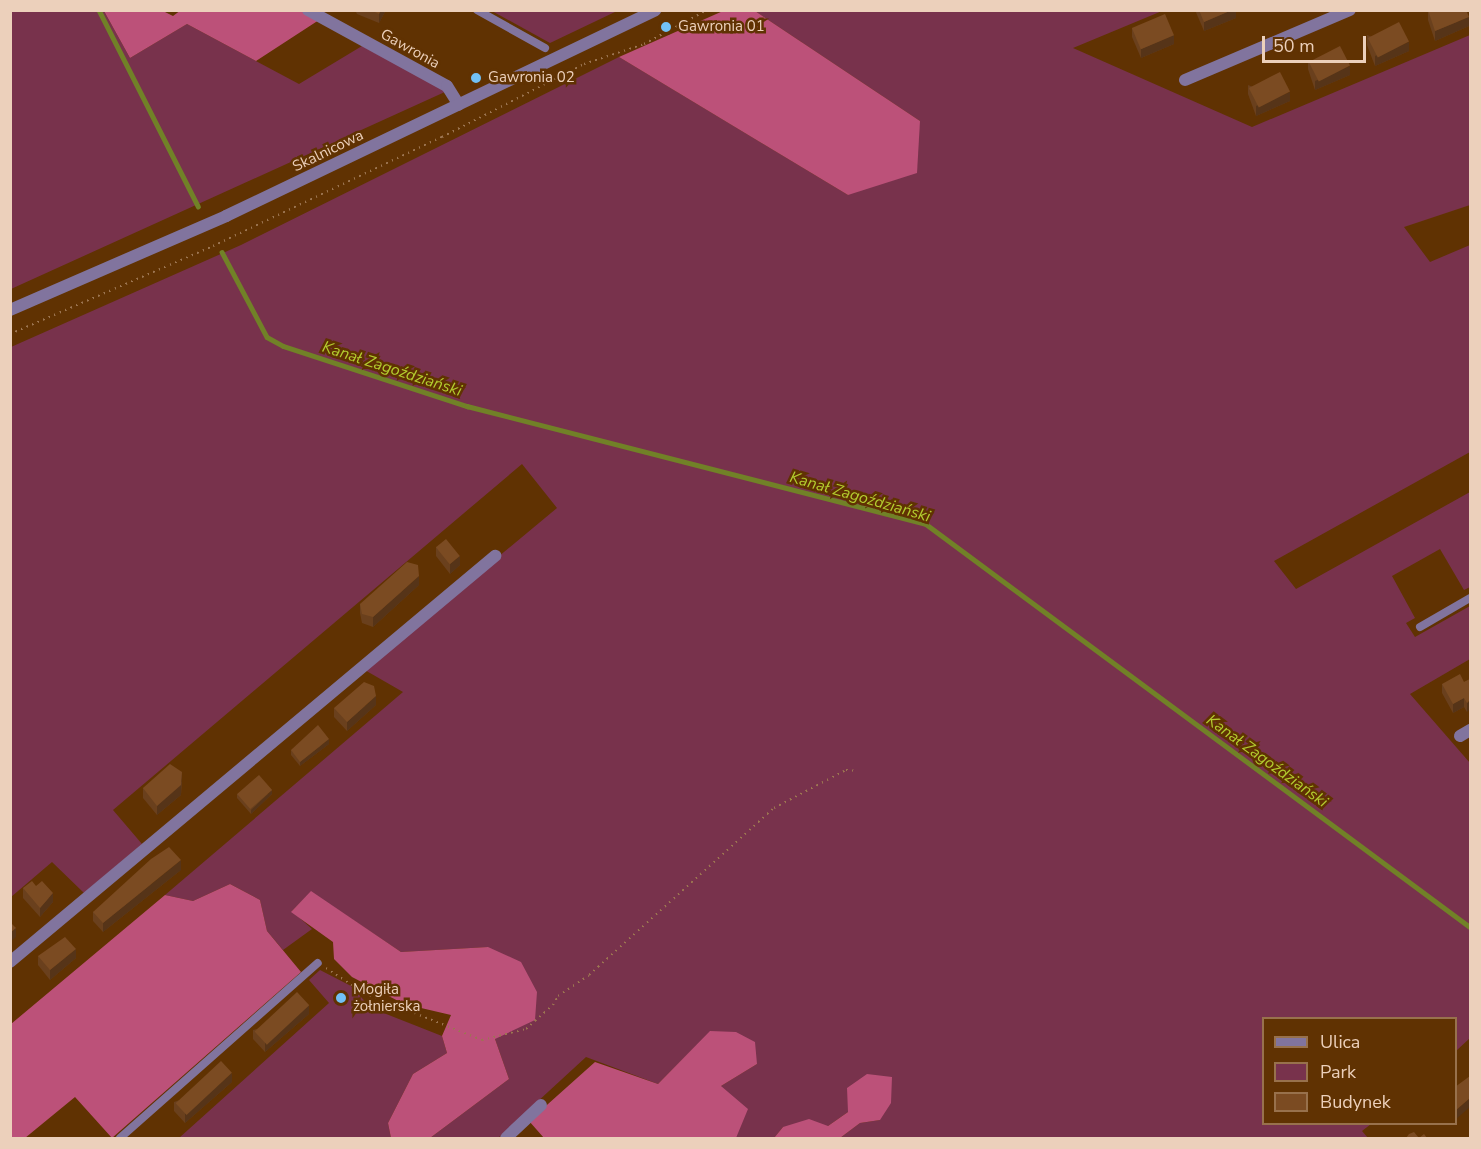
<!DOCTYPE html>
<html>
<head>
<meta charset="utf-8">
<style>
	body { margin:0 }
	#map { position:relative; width:1481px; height:1149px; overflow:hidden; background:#603202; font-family:"Nunito Sans",sans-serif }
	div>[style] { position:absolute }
	.green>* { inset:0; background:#78324c }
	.forest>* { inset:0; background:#bc5179 }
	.stream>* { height:4.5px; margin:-2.25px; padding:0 2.25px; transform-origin:2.25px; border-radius:2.25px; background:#718127 }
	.path>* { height:2px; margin-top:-1px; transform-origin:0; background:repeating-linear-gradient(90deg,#9c7551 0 1.5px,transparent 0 6px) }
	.service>* { height:8px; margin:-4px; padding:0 4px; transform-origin:4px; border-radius:4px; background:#81749e }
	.minor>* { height:12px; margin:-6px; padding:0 6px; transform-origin:6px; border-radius:6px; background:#81749e }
	.tertiary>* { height:12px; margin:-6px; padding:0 6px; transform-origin:6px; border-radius:6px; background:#81749e }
	.wall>* { inset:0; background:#6a401d }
	.shaded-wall>* { inset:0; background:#563418 }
	.building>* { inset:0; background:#7b4b22; transform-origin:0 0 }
	.dots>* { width:16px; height:16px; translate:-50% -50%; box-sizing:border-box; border:3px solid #603202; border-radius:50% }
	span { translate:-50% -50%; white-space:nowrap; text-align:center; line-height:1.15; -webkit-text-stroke:5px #603202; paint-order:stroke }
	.poi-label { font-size:15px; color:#ecd0bb }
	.left { translate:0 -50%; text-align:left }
	.street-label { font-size:15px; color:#ecd0bb }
	.water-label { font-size:16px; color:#b3cc2f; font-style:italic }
	.frame { position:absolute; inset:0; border:12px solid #ecd0bb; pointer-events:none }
	.legend { position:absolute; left:1262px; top:1017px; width:195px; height:108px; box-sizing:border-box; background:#603202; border:2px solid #98714c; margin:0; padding:8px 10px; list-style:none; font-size:18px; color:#ecd0bb }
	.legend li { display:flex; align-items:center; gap:12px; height:30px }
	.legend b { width:30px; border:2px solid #98714c }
	.scale { position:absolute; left:1262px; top:36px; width:104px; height:27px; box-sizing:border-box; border:3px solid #ecd0bb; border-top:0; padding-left:8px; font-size:18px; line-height:21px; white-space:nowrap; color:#ecd0bb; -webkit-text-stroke:4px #603202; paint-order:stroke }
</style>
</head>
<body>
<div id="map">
	<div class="green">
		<div style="clip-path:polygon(10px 11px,104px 11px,130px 58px,187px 24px,299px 84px,362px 46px,447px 91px,11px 289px)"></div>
		<div style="clip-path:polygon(492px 11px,617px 11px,550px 43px)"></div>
		<div style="clip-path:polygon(755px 11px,1162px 11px,1073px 48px,1252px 127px,1470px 35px,1470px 205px,1404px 227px,1430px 262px,1470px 245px,1470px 452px,1274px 561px,1296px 589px,1470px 492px,1470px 587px,1464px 590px,1440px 549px,1392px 576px,1415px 618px,1406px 623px,1415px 637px,1470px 606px,1470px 659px,1410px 694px,1470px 763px,1470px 1038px,1456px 1051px,1456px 1018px,1264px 1018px,1264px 1124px,1371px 1124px,1362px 1131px,1368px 1138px,840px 1138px,860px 1123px,880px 1120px,848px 1112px,828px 1126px,783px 1127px,774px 1138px,736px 1138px,721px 1086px,757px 1064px,711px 1031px,658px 1084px,586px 1057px,498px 1138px,430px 1138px,509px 1079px,495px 1039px,488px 947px,401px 952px,311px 892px,292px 911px,312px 929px,283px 950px,267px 931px,260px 900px,230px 884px,193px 901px,165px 895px,403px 692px,363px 669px,557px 508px,522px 464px,113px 810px,142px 844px,84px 893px,52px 862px,11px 897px,11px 347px,241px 245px,619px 57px,848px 195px,920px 121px)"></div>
		<div style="clip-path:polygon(320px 970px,351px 986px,371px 1008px,442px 1036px,447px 1053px,413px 1074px,388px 1123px,391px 1138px,179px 1138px,329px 1003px,309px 980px)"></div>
	</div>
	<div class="forest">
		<div style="clip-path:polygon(181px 10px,302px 10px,319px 20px,256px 61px,187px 24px,130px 58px,104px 11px,163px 11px,173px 16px)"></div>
		<div style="clip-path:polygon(723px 11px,755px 11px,920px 121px,917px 173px,848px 195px,619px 57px)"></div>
		<div style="clip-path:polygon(230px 884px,260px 900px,267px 931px,301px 972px,112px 1138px,75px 1097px,25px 1138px,11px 1138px,11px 1024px,165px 895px,193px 901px)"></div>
		<div style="clip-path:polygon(311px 891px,401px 952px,488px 947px,521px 962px,537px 992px,535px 1020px,495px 1039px,509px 1079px,430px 1138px,391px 1138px,388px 1123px,413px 1074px,447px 1053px,442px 1036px,451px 1015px,404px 1004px,352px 977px,334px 959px,333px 942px,291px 912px)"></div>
		<div style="clip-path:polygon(710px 1031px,736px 1032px,755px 1042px,757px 1064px,721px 1086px,748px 1109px,736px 1138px,544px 1138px,529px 1121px,595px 1062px,658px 1084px)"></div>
		<div style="clip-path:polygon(867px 1074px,892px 1077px,891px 1103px,880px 1120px,860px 1123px,840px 1138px,774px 1138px,783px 1127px,809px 1119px,828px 1126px,848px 1112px,847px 1088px)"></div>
	</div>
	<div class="stream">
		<div style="left:99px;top:10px;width:220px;rotate:63.2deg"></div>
		<div style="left:222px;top:252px;width:96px;rotate:62.1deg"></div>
		<div style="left:267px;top:337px;width:18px;rotate:29deg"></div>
		<div style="left:283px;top:346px;width:194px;rotate:18.1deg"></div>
		<div style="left:467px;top:406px;width:474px;rotate:14.4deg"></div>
		<div style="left:926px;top:524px;width:677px;rotate:36.53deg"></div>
	</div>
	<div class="path">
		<div style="left:10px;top:334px;width:221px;rotate:-23.4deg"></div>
		<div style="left:213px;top:246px;width:254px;rotate:-25.5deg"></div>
		<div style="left:442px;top:137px;width:160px;rotate:-27.2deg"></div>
		<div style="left:584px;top:64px;width:63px;rotate:-18.4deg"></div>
		<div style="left:644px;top:44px;width:72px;rotate:-28.4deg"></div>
		<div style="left:326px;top:968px;width:45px;rotate:33.3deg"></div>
		<div style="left:364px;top:993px;width:127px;rotate:21.7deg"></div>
		<div style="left:482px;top:1040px;width:45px;rotate:-14deg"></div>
		<div style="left:526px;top:1029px;width:36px;rotate:-42deg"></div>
		<div style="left:553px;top:1005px;width:10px;rotate:-61deg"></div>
		<div style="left:558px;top:996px;width:37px;rotate:-34deg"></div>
		<div style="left:589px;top:975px;width:249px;rotate:-42.1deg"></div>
		<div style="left:774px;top:808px;width:81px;rotate:-27.8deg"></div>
		<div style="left:846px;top:770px;width:11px;rotate:5deg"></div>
	</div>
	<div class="service">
		<div style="left:477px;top:10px;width:78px;rotate:29.2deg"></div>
		<div style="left:1420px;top:627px;width:58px;rotate:-30.1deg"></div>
		<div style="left:120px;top:1138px;width:264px;rotate:-41.5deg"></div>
	</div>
	<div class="minor">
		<div style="left:308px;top:10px;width:158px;rotate:28.7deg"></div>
		<div style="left:447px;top:86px;width:22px;rotate:58deg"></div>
		<div style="left:1185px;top:80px;width:179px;rotate:-23deg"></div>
		<div style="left:1460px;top:736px;width:12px;rotate:-31deg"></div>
		<div style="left:10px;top:962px;width:633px;rotate:-39.93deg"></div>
		<div style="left:506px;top:1138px;width:48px;rotate:-43.3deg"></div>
	</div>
	<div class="tertiary">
		<div style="left:10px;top:310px;width:236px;rotate:-23.5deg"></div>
		<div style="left:226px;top:216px;width:476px;rotate:-25.6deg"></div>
	</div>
	<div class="wall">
		<div style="clip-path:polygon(355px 10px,386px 10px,379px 23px,357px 14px)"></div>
		<div style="clip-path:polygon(1195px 10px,1236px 10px,1236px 18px,1204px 31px)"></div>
		<div style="clip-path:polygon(1428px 10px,1469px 26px,1435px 41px,1428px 20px)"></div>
		<div style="clip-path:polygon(1132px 28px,1174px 44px,1141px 58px,1132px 37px)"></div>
		<div style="clip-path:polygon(1367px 35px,1409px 51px,1375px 66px,1367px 45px)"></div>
		<div style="clip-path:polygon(1308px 60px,1350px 75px,1315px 90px,1308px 69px)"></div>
		<div style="clip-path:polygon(1248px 85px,1290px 101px,1256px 116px,1248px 94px)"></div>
		<div style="clip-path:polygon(436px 547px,460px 565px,450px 574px,436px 556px)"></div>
		<div style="clip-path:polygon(419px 585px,373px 627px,362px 623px,360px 613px,360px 604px)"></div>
		<div style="clip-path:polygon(1470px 679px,1467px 712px,1464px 707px,1453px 713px,1442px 693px,1442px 684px,1464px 682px)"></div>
		<div style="clip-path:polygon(376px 705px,347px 731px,334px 717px,334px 708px)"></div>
		<div style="clip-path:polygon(329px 744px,300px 766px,291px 755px,291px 750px)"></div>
		<div style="clip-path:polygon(182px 782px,181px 795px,157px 815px,143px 798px,143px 788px)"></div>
		<div style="clip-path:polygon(237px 794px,272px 794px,251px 814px,237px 798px)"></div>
		<div style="clip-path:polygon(181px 870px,103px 932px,93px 921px,93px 912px)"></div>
		<div style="clip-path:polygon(36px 886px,53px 902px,40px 917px,23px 898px,23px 888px)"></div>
		<div style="clip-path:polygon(38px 956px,76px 958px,50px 980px,38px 965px)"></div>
		<div style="clip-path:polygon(309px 1014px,265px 1052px,253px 1039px,253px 1030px)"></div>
		<div style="clip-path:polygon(232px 1082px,185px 1123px,174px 1111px,174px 1102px)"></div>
	</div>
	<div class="shaded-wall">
		<div style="clip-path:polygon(381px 10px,386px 10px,379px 23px,379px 14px)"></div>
		<div style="clip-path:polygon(1232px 10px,1236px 10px,1236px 18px,1204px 31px,1204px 22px)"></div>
		<div style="clip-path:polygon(1469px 17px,1469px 26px,1435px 41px,1435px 31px)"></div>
		<div style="clip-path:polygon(1174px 35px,1174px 44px,1141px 58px,1141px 49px)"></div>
		<div style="clip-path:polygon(1409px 42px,1409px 51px,1375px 66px,1375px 56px)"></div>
		<div style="clip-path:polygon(1350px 66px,1350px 75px,1315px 90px,1315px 81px)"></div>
		<div style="clip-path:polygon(1290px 92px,1290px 101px,1256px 116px,1256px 106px)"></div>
		<div style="clip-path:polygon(460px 556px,460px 565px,450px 574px,450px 564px)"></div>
		<div style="clip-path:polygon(419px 576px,419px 585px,373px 627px,373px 617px)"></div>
		<div style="clip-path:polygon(376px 696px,376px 705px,347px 731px,347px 722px)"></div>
		<div style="clip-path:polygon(1464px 698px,1464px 707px,1453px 713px,1453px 704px)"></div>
		<div style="clip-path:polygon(1470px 700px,1470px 709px,1467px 712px,1467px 703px)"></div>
		<div style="clip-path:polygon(329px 739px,329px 744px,300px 766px,300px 762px)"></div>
		<div style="clip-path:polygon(182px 772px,181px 795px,157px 815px,157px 806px)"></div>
		<div style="clip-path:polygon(272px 790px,272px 794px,251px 814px,251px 810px)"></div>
		<div style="clip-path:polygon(181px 860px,181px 870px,103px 932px,103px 923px)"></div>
		<div style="clip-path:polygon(53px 893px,53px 902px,40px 917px,40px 908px)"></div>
		<div style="clip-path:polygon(16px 928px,16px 937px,10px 942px,10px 933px)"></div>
		<div style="clip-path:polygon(76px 949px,76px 958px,50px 980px,50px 970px)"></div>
		<div style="clip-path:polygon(309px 1005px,309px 1014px,265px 1052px,265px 1043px)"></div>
		<div style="clip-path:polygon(232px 1073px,232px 1082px,185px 1123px,185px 1114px)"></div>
		<div style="clip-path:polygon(1470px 1098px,1470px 1107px,1455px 1120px,1455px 1111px)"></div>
	</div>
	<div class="building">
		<div style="clip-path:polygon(371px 10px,381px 10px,379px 14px)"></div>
		<div style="clip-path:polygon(1199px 10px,1232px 10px,1204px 22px)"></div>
		<div style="clip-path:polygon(1428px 10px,1466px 10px,1469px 17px,1435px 31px)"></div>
		<div style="left:1165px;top:14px;width:23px;height:36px;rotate:67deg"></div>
		<div style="left:1399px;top:22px;width:22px;height:35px;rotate:63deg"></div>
		<div style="left:1340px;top:46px;width:22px;height:35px;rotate:63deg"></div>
		<div style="left:1280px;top:72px;width:22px;height:35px;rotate:63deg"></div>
		<div style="left:446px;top:539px;width:22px;height:13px;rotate:51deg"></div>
		<div style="clip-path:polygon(407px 562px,418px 565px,419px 576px,373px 617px,362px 614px,360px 604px)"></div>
		<div style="clip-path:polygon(1460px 674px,1464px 682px,1470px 679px,1470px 700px,1467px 703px,1464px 698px,1453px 704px,1442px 684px)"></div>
		<div style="clip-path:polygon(364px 682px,374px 686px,376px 696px,347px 722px,334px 708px)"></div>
		<div style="clip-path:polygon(318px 725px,329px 739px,300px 762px,291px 750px)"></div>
		<div style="clip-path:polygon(170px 764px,182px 772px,181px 785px,157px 806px,143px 788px)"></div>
		<div style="left:259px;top:775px;width:20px;height:29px;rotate:49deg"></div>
		<div style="clip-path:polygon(169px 847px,181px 860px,103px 923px,93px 912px,151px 859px)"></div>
		<div style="clip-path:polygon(32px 881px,36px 886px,42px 881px,53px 893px,40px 908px,23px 888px)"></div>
		<div style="clip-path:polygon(10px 922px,16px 928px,10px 933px)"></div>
		<div style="clip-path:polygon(65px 937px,76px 949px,50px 970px,38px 956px)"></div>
		<div style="left:297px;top:992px;width:18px;height:58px;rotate:47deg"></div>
		<div style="left:221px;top:1061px;width:16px;height:62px;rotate:47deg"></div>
		<div style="clip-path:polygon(1470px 1076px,1470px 1098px,1455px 1111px,1455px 1087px)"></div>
		<div style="clip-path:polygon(1414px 1132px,1419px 1138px,1424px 1134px,1427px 1138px,1406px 1138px,1409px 1134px)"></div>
	</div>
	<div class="dots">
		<div style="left:666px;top:27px;background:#72c1f5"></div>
		<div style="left:476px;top:78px;background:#72c1f5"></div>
		<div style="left:341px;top:998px;background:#72c1f5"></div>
	</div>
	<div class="poi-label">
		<span class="left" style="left:678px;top:27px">Gawronia 01</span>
		<span class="left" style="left:488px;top:78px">Gawronia 02</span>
		<span class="left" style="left:353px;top:998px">Mogiła<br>żołnierska</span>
	</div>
	<div class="street-label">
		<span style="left:410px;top:49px;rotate:29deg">Gawronia</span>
		<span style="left:328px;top:151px;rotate:-26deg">Skalnicowa</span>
	</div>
	<div class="water-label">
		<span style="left:392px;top:369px;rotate:18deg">Kanał Zagoździański</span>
		<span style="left:860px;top:497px;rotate:16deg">Kanał Zagoździański</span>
		<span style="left:1267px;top:761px;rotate:36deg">Kanał Zagoździański</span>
	</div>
	<div class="frame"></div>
	<ul class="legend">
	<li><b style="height:8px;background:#81749e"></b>Ulica</li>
	<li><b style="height:16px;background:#78324c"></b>Park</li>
	<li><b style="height:16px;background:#7b4b22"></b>Budynek</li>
	</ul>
	<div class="scale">50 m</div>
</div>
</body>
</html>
